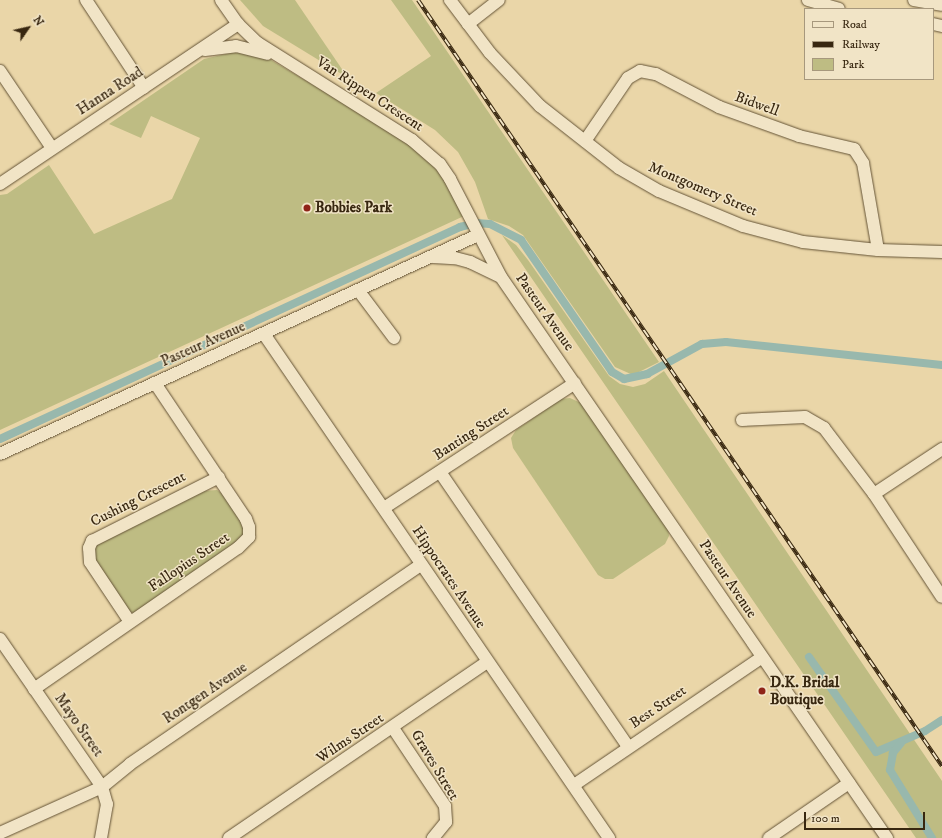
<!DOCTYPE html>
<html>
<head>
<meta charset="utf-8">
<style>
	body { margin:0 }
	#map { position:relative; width:942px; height:838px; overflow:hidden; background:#ead6a8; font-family:"IM FELL DW Pica",serif }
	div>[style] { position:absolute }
	.green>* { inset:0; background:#bebc83 }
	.canal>* { height:8px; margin:-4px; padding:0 4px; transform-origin:4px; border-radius:4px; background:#98b8ad }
	.roads { filter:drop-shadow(0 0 1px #645336) drop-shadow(0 0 1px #645336) }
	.minor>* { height:12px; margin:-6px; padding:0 6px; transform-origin:6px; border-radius:6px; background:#f1e4c6 }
	.rail>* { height:4px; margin-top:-2px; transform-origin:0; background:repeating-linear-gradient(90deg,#f1e4c6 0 8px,#382710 0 16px); box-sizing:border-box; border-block:1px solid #382710 }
	.dots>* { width:11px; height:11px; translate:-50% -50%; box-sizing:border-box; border:2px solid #f1e4c6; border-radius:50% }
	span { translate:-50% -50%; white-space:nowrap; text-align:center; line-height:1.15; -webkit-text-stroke:3px #f1e4c6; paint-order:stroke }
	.street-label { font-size:15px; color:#382710 }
	.poi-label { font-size:15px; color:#382710; font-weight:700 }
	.left { translate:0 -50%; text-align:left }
	.legend { position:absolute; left:804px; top:8px; width:130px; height:72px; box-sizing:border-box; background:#f1e4c6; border:1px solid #a7987d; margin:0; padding:5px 7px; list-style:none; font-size:12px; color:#382710 }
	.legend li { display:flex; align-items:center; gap:8px; height:20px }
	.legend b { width:20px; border:1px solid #a7987d }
	.north { position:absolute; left:8px; top:8px; width:40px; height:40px; -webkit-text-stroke:3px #f1e4c6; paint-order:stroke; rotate:56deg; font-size:11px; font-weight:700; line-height:16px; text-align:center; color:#382710 }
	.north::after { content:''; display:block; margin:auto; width:14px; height:18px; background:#382710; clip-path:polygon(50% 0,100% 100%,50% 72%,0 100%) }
	.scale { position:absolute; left:804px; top:812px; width:121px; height:18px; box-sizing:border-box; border:2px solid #382710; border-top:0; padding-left:5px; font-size:12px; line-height:14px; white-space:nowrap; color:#382710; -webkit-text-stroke:3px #f1e4c6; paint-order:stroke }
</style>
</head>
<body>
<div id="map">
	<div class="green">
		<div style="clip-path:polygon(240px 0,295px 0,348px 78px,263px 26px)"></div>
		<div style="clip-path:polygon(391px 0,412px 0,659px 362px,633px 375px,615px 367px,523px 235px,509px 226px,488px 219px,475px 182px,458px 152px,435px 130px,376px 93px,431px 56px)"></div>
		<div style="clip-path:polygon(239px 51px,271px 60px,416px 146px,436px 163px,464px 216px,0 430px,0 195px,7px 194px,49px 165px,94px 234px,172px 199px,200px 138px,151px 116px,141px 138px,109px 124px,204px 59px)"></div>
		<div style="clip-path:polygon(502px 235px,516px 245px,528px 260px,609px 376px,620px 384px,633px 387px,645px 384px,664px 371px,942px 781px,942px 838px,916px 838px)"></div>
		<div style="clip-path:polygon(570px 398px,583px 404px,668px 527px,669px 536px,665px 544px,613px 579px,605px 579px,598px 575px,513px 448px,511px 438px,516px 430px,561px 399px)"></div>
		<div style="clip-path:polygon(217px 490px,224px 495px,246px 526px,244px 540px,134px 613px,125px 609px,91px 553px,92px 547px,203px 491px)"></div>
	</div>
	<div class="canal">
		<div style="left:0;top:439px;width:507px;rotate:-24.74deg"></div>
		<div style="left:460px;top:227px;width:16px;rotate:-14deg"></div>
		<div style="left:476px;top:223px;width:14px;rotate:4deg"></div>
		<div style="left:490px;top:224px;width:35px;rotate:27deg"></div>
		<div style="left:521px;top:240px;width:160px;rotate:55.4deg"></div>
		<div style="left:612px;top:372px;width:14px;rotate:30deg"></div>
		<div style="left:624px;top:379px;width:24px;rotate:-12deg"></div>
		<div style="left:647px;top:374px;width:63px;rotate:-28.6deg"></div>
		<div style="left:702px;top:344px;width:24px;rotate:-5deg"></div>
		<div style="left:726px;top:342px;width:217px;rotate:6.1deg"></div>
		<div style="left:809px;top:657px;width:116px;rotate:54.8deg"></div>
		<div style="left:876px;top:752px;width:53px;rotate:-23.2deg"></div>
		<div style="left:925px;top:731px;width:20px;rotate:-33deg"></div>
		<div style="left:901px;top:743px;width:13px;rotate:129deg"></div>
		<div style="left:893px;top:753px;width:17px;rotate:100deg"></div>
		<div style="left:890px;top:770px;width:80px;rotate:58.3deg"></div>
	</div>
	<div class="roads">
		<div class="minor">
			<div style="left:86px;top:0;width:105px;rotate:56.6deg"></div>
			<div style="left:221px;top:0;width:29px;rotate:55deg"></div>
			<div style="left:238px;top:24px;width:28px;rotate:44deg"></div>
			<div style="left:258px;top:43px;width:182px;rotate:32.2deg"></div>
			<div style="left:412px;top:140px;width:37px;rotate:41deg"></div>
			<div style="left:440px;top:164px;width:18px;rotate:56deg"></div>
			<div style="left:450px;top:179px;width:110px;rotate:62.5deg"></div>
			<div style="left:501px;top:277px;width:681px;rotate:55.47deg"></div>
			<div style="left:450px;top:0;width:66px;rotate:53deg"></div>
			<div style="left:490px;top:53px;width:73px;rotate:46.7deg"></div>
			<div style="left:540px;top:106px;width:100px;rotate:38.1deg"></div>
			<div style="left:619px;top:168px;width:46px;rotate:29.9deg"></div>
			<div style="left:659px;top:191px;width:91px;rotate:22.6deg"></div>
			<div style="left:743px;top:226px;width:62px;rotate:14.9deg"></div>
			<div style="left:803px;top:242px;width:75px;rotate:6.1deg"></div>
			<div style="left:878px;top:250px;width:64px;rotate:1.8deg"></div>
			<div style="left:808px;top:0;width:32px;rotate:16deg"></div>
			<div style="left:914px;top:0;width:28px;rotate:10deg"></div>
			<div style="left:468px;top:24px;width:39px;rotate:-38deg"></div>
			<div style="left:933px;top:24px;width:9px;rotate:13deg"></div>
			<div style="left:205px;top:50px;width:31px;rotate:-7deg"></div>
			<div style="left:236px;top:46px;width:32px;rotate:14deg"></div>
			<div style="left:0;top:71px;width:93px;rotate:56deg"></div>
			<div style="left:585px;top:141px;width:76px;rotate:-55.7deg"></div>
			<div style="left:628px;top:78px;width:14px;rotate:-30deg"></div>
			<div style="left:640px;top:71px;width:16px;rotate:11deg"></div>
			<div style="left:656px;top:74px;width:71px;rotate:27.6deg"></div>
			<div style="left:719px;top:107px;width:85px;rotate:19.9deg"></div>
			<div style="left:799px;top:136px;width:57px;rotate:13.3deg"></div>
			<div style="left:854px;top:149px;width:17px;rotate:57deg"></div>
			<div style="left:863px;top:163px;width:88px;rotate:80.2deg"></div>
			<div style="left:0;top:184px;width:287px;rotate:-33.9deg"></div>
			<div style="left:433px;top:257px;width:22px;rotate:3deg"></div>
			<div style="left:455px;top:258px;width:16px;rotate:15deg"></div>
			<div style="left:470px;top:262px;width:34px;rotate:26deg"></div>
			<div style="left:358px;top:290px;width:60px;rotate:53.1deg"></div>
			<div style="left:264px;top:334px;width:611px;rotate:55.61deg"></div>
			<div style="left:742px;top:420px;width:63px;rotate:-2.7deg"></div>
			<div style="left:805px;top:417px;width:22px;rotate:30deg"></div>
			<div style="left:824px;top:428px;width:83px;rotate:52.9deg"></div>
			<div style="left:874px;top:494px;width:123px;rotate:56.6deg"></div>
			<div style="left:0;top:454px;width:526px;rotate:-24.62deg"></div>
			<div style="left:440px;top:472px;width:333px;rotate:55.6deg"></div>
			<div style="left:874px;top:494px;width:82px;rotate:-33.5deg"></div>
			<div style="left:384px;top:508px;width:228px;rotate:-33.2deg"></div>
			<div style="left:130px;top:622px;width:72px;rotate:-123.7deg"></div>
			<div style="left:90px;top:562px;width:14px;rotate:-94deg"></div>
			<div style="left:89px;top:548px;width:8px;rotate:-67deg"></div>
			<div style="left:92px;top:541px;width:142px;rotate:-26.7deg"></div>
			<div style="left:0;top:639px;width:180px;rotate:55.4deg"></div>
			<div style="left:102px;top:787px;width:18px;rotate:74deg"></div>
			<div style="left:107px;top:804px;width:35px;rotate:100deg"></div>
			<div style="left:34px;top:689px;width:248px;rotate:-34.7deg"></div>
			<div style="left:238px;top:548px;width:16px;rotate:-45deg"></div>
			<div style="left:249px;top:537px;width:10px;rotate:-90deg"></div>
			<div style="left:249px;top:527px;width:9px;rotate:-111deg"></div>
			<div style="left:246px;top:519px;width:164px;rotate:-123.8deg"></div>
			<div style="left:393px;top:728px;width:94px;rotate:56.3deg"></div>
			<div style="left:445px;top:806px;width:16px;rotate:86deg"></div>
			<div style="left:446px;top:822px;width:21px;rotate:129deg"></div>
			<div style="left:574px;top:785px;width:227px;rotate:-34.2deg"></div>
			<div style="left:0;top:833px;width:112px;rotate:-24.3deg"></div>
			<div style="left:102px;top:787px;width:36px;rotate:-39deg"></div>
			<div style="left:130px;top:764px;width:353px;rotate:-34.4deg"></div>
			<div style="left:229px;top:838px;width:312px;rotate:-34.3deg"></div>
			<div style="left:769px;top:838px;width:97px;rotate:-34.5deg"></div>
		</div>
	</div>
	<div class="rail">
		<div style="left:418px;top:0;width:928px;rotate:55.63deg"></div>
	</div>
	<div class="dots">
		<div style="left:307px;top:208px;background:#8f2418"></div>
		<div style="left:762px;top:691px;background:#8f2418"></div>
	</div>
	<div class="street-label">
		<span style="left:110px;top:91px;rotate:-33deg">Hanna Road</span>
		<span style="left:370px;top:94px;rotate:33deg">Van Rippen Crescent</span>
		<span style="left:757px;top:104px;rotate:20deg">Bidwell</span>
		<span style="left:703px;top:189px;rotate:23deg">Montgomery Street</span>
		<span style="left:545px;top:312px;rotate:55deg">Pasteur Avenue</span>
		<span style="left:203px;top:344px;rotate:-24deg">Pasteur Avenue</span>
		<span style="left:471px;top:433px;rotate:-33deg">Banting Street</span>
		<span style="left:138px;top:499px;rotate:-27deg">Cushing Crescent</span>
		<span style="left:189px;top:562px;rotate:-34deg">Fallopius Street</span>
		<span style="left:449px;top:577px;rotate:56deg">Hippocrates Avenue</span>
		<span style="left:728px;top:579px;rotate:56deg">Pasteur Avenue</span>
		<span style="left:205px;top:693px;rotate:-34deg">Rontgen Avenue</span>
		<span style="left:658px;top:707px;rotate:-34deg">Best Street</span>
		<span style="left:79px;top:725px;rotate:55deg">Mayo Street</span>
		<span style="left:350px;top:738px;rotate:-34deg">Wilms Street</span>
		<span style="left:435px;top:765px;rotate:59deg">Graves Street</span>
	</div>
	<div class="poi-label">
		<span class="left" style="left:315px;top:208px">Bobbies Park</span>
		<span class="left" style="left:770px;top:691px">D.K. Bridal<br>Boutique</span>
	</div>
	<ul class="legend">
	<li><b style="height:5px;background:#f1e4c6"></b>Road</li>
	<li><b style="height:5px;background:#382710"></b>Railway</li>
	<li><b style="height:11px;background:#bebc83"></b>Park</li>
	</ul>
	<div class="north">N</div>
	<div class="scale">100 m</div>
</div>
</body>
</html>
